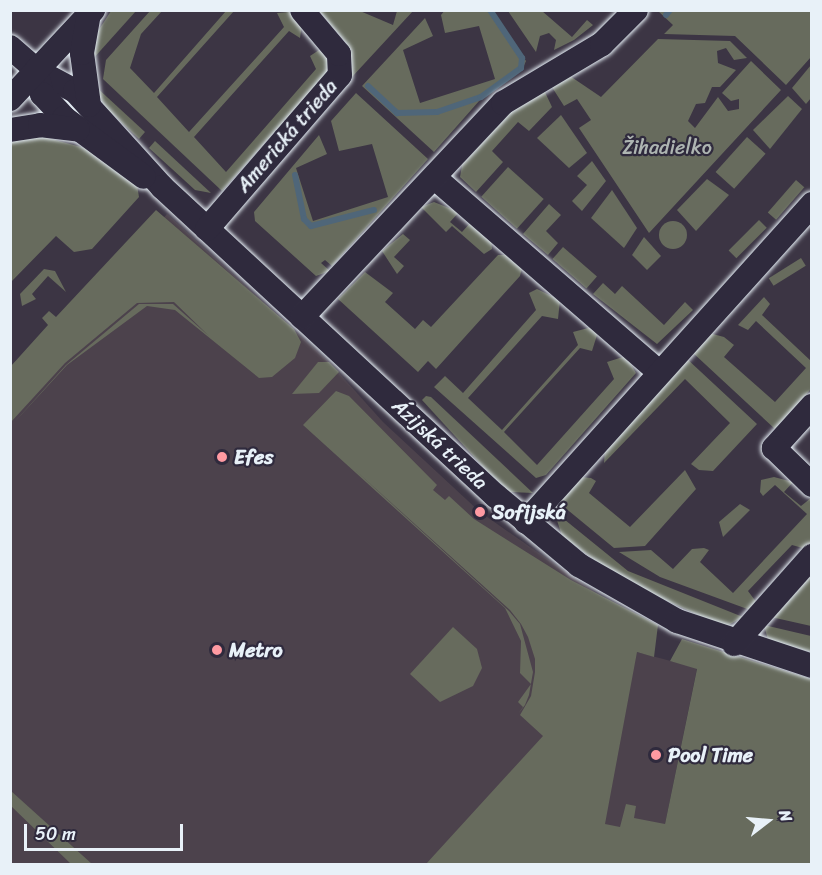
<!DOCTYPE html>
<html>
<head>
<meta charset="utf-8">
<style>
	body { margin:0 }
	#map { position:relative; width:822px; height:875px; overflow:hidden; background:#3c3544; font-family:Sriracha,sans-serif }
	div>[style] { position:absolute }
	.built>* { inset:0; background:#4c424c }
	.green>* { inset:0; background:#676b5d; transform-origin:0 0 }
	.round { border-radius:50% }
	.stream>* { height:6px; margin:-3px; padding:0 3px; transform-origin:3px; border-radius:3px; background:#4f6679 }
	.roads { filter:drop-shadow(0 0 2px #e8f1f8) drop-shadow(0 0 2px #e8f1f8) }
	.minor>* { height:24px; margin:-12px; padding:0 12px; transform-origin:12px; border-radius:12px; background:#2f2a3d }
	.dots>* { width:16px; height:16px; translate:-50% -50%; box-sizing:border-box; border:3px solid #2f2a3d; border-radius:50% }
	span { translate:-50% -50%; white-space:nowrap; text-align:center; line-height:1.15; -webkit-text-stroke:4.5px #2f2a3d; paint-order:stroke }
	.street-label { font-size:20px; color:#e8f1f8 }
	.park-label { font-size:20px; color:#aeb5b2 }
	.poi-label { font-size:20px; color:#e8f1f8; font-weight:700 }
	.left { translate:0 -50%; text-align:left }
	.frame { position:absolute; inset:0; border:12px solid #e8f1f8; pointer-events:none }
	.north { position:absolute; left:738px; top:791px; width:60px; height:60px; -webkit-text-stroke:4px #2f2a3d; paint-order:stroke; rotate:74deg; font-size:16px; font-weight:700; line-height:24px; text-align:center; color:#e8f1f8 }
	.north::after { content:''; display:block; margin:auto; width:21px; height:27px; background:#e8f1f8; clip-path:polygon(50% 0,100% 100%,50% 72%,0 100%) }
	.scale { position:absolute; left:24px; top:824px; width:159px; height:27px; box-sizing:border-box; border:3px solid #e8f1f8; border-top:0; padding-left:8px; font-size:18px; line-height:21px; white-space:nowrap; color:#e8f1f8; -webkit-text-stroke:4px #2f2a3d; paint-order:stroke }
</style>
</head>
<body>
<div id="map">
	<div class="built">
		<div style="clip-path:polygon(167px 214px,331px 364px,383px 422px,480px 512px,609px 602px,644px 618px,637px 652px,697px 668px,665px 824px,592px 864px,11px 864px,10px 386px)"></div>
	</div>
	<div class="green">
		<div style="clip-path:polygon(445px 10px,493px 11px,526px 61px,522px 70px,487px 92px,434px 152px,362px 86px,425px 18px,433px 36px,403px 50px,420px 103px,495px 79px,479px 26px,445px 33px,441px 15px)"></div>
		<div style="clip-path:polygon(111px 11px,136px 11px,92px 60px,98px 31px)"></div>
		<div style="clip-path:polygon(150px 11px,162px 11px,141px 34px,130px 68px,154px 93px,226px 11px,234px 11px,157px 97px,189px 132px,284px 27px,277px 13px,289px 12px,302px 24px,300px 38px,289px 31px,194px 137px,226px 172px,316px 69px,310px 56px,319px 50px,328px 55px,327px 73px,222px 191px,103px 79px,106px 60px)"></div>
		<div style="clip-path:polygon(319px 11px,360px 11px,393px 25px,397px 11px,413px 11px,352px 77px,348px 45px)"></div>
		<div style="clip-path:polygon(508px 11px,542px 11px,572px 37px,587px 20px,593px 25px,602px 18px,574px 40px,554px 50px,556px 40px,549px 33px,540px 36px,536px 52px)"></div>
		<div style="clip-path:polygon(658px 11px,811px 11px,811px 57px,786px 85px,735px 36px,664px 34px,673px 25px)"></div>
		<div style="clip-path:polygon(658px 39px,730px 41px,747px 58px,734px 60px,726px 48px,717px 51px,718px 63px,736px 70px,720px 87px,712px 87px,705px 103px,696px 104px,688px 121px,695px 128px,718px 97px,728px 111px,739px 109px,739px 99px,731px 101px,722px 93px,751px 61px,781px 90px,649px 233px,579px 128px,591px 120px,577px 99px,564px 106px,550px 84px,567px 74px,601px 97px)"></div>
		<div style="clip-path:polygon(811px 65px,811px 98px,806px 104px,792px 88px)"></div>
		<div style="clip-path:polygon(94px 85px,145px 132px,139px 139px,105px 107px)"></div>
		<div style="clip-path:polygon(543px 88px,552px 107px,529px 131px,518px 122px,492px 151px,503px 162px,476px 192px,460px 177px,463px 160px,507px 110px)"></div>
		<div style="clip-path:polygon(356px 93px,428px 159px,332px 266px,325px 260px,321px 263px,330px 271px,316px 276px,255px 221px,254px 212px,319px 135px,327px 154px,296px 168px,313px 221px,388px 197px,372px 144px,339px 151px,331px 121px)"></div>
		<div style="clip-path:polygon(788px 96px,802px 109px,770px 149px,753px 130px)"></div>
		<div style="clip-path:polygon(561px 115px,587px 153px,569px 168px,537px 138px)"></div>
		<div style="clip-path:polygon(40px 136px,85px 148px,137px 185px,139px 197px,92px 249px,74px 252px,56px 236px,11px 282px,11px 142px)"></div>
		<div style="left:747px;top:137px;width:25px;height:47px;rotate:42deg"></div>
		<div style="clip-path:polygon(155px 141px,211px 193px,195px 190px,149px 148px)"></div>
		<div style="clip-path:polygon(592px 161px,606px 181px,582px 211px,572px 201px,587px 185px,577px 176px)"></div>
		<div style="left:508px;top:167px;width:48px;height:40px;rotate:42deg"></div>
		<div style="clip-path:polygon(707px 179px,729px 195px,696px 231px,677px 210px)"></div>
		<div style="left:796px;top:180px;width:11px;height:43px;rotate:41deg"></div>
		<div style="clip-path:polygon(612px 190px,637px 228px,624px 248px,591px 218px)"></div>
		<div style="clip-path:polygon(434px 202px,459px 212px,450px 222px,462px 232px,471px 222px,491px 239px,492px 249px,484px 254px,452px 226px,446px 232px,421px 207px)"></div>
		<div style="clip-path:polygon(549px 204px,561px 215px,546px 231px,558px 243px,548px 255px,523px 234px)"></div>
		<div style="clip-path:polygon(156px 210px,294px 329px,301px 342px,295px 358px,272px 377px,259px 378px,175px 310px,147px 306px,67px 365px,11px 426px,66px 365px,139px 304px,173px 304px,209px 336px,174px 302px,137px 303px,65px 363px,11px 422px,11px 366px,48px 325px,42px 318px,49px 311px,56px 317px)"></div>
		<div style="left:759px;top:220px;width:11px;height:43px;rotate:45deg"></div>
		<div class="round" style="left:659px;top:221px;width:28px;height:28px"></div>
		<div style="clip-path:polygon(403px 234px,410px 240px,394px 257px,404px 266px,397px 274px,382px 251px)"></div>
		<div style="clip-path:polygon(644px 237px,661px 256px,647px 270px,632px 255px)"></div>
		<div style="left:563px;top:247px;width:45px;height:16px;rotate:41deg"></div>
		<div style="clip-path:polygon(498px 255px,509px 255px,522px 268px,520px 276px,436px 369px,428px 361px,418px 372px,338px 299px,365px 272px,393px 293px,385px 302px,415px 329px,423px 320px,431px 327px)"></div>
		<div style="left:801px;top:258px;width:9px;height:38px;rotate:58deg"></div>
		<div style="clip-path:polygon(44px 269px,55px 271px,66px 292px,48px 276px,32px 294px,36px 299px,22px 306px,20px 294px)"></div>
		<div style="clip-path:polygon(603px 283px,615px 294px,622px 286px,664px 325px,685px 302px,693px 310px,657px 344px,593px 294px)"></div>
		<div style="clip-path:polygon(537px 289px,560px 300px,558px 319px,542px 316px,468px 398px,502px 430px,578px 345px,573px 332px,592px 327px,597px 335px,592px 351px,580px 348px,504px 432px,537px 465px,614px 379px,607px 362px,626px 356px,636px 373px,546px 475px,536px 478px,434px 387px,445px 376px,463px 393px,536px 310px,529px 293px)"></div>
		<div style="clip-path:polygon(764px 297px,770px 304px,762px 315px,811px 361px,811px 389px,775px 429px,692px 352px,709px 333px,724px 337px,734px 345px,724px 357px,775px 402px,806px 368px,756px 321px,748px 330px,738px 325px)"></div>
		<div style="clip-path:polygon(686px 358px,757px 424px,713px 471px,699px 470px,691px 464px,730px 423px,685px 379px,604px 463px,605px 449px)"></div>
		<div style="clip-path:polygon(318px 362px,329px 362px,339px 372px,319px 393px,292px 394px)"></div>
		<div style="clip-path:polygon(336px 391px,349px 396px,437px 485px,433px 490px,445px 500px,449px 496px,474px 519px,571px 580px,658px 625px,654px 657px,637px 652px,605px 824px,620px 827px,626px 804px,636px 806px,634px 818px,665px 824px,697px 669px,670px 661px,682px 639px,811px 679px,811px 864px,426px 864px,543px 736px,520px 715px,531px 696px,535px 672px,535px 659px,528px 637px,521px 624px,510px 610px,355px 470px,509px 611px,520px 624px,533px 672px,529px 695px,525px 705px,518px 714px,523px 707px,518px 702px,531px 684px,520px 673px,521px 641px,505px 608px,303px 425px)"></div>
		<div style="clip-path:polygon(426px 396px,431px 397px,533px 493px,510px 492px,486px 470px,422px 400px)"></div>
		<div style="clip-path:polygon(685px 470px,696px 489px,645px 546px,614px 548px,558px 502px,581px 477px,591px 478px,596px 481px,589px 493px,630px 527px)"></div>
		<div style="clip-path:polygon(774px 477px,793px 482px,784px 492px,801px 506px,811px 498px,811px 543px,806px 549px,792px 545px,748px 591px,757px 603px,750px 610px,660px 577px,619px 552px,651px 550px,673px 569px,692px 549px,704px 548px,709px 550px,700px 562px,733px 593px,807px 514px,775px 485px,763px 496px,760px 492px,761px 480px)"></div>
		<div style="clip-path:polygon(740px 504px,750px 510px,723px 537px,719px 522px)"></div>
		<div style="clip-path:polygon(554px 511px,628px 571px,743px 617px,725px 627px,623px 581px,562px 536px)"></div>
		<div style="clip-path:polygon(811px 572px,811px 626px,771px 617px)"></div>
		<div style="clip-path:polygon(764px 625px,811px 636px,811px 652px,768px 640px)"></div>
		<div style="clip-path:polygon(453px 627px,477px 649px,482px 668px,473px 686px,440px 702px,410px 674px)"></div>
		<div style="clip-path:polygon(10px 791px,11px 791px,92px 864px,71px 864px,11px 806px)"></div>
	</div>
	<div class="stream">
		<div style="left:490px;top:10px;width:58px;rotate:56.3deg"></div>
		<div style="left:666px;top:15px;width:6px;rotate:-51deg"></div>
		<div style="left:368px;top:86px;width:40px;rotate:43deg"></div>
		<div style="left:397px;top:113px;width:40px;rotate:-1.4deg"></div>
		<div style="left:437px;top:112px;width:46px;rotate:-18.8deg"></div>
		<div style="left:481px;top:97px;width:49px;rotate:-35.9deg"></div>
		<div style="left:521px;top:68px;width:10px;rotate:-84deg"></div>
		<div style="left:295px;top:175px;width:45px;rotate:78.4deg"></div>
		<div style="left:304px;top:219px;width:10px;rotate:45deg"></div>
		<div style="left:311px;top:226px;width:65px;rotate:-14.3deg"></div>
	</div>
	<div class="roads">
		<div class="minor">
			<div style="left:10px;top:47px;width:35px;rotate:41deg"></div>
			<div style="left:36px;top:70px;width:44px;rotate:28.3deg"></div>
			<div style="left:75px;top:91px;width:130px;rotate:47.8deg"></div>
			<div style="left:162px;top:187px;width:455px;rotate:42.8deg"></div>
			<div style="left:496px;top:496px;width:108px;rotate:39.7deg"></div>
			<div style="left:579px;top:565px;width:113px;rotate:29.7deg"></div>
			<div style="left:677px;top:621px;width:142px;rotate:18.4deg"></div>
			<div style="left:36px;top:70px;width:25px;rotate:76deg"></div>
			<div style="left:42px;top:94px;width:33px;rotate:47deg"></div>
			<div style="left:64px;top:118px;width:99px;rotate:36.4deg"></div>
			<div style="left:10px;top:99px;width:122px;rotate:-47deg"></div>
			<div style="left:89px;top:105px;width:52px;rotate:-97.7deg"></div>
			<div style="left:82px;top:53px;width:40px;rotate:-80deg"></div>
			<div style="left:10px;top:130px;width:30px;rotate:-9deg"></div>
			<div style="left:40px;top:125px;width:38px;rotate:7deg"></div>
			<div style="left:435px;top:178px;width:296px;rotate:40.9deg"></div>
			<div style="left:207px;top:229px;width:203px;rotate:-49.2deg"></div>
			<div style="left:340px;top:75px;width:21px;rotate:-93deg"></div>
			<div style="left:339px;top:54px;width:57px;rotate:-130.1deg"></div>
			<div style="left:302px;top:317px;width:294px;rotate:-46.8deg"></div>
			<div style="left:503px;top:103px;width:115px;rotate:-30.8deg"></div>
			<div style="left:602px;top:44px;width:48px;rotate:-45deg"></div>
			<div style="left:812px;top:406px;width:57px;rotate:132.1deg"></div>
			<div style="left:774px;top:448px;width:53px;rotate:44.2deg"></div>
			<div style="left:526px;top:522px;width:428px;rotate:-48deg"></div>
			<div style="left:734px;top:644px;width:118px;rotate:-48.4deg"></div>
		</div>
	</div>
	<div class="dots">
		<div style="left:222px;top:457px;background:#ff9aa2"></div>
		<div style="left:480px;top:512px;background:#ff9aa2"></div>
		<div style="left:217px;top:650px;background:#ff9aa2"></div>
		<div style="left:656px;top:755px;background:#ff9aa2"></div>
	</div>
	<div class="street-label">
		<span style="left:287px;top:136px;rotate:-49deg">Americká trieda</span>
		<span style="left:440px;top:444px;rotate:43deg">Ázijská trieda</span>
	</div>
	<div class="park-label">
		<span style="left:667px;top:147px">Žihadielko</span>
	</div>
	<div class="poi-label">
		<span class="left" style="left:234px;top:457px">Efes</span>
		<span class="left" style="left:492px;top:512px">Sofijská</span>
		<span class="left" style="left:229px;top:650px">Metro</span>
		<span class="left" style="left:668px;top:755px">Pool Time</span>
	</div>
	<div class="frame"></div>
	<div class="north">N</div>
	<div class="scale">50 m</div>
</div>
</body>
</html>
